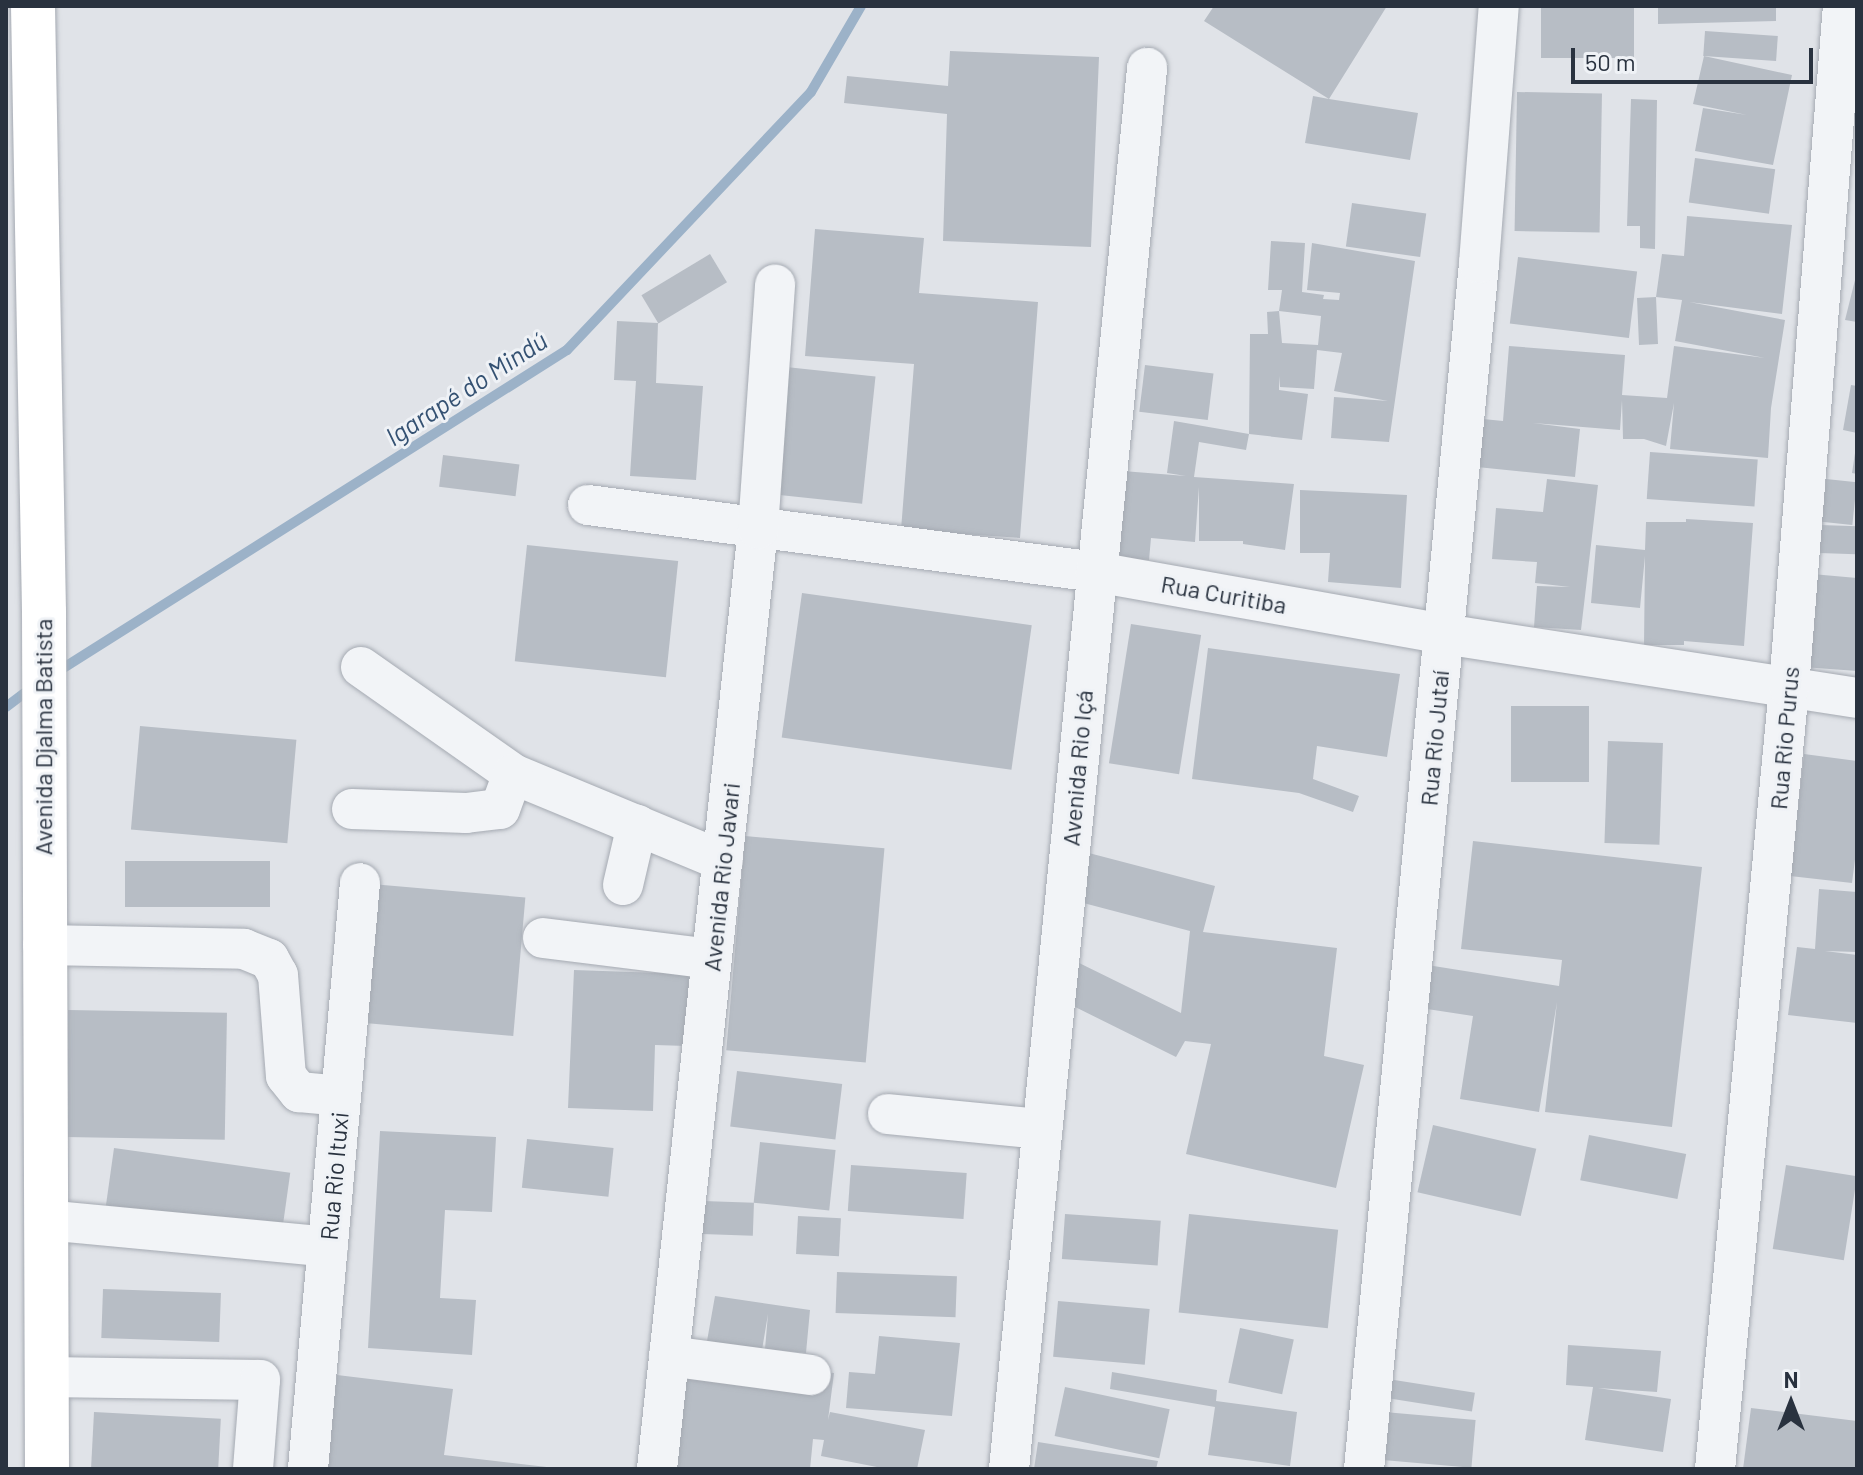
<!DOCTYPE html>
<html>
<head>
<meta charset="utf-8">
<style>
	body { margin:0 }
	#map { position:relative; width:1863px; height:1475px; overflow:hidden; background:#e0e3e8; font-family:Barlow,sans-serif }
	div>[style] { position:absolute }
	.stream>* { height:10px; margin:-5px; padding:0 5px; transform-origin:5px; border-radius:5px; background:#9cb2c8 }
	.building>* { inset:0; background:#b7bdc5; transform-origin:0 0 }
	.roads { filter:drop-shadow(0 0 2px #a5aab2) drop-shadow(0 0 2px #a5aab2) }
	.minor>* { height:40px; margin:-20px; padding:0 20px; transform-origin:20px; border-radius:20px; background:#f2f4f7 }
	.major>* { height:44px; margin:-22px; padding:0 22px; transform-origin:22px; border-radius:22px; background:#fff }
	span { translate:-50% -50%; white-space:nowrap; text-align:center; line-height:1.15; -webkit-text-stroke:6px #eff2f6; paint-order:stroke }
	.street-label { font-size:24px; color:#29323f }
	.water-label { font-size:26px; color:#345172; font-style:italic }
	.frame { position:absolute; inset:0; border:8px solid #29323f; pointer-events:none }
	.north { position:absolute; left:1751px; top:1363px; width:80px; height:80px; -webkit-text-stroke:6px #eff2f6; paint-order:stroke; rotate:0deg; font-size:22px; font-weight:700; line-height:32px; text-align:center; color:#29323f }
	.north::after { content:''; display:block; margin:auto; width:28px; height:36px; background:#29323f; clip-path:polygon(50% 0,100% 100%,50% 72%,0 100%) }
	.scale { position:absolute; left:1571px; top:48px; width:242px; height:36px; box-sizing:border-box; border:4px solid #29323f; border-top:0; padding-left:10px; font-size:24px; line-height:28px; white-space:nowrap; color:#29323f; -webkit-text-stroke:6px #eff2f6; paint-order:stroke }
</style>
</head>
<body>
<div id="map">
	<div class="stream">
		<div style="left:57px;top:672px;width:603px;rotate:-32.27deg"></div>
		<div style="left:567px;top:350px;width:355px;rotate:-46.6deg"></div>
		<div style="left:811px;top:92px;width:99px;rotate:-59.8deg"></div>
		<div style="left:6px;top:707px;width:34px;rotate:-37deg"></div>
	</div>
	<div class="building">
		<div style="clip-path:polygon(1214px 6px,1387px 6px,1329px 99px,1418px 113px,1410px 160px,1305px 143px,1313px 96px,1329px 99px,1204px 21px)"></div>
		<div style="left:1541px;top:6px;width:93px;height:52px"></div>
		<div style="clip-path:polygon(1658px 6px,1776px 6px,1776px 21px,1658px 24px)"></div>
		<div style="left:1705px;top:31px;width:73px;height:25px;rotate:4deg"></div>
		<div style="clip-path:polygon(950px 51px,1099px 57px,1091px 247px,943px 241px,947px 114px,844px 103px,847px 76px,948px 86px)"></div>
		<div style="clip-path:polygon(1704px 56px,1792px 75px,1773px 165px,1695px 151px,1703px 108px,1747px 115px,1693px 104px)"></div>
		<div style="left:1517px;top:92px;width:85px;height:139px;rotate:1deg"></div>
		<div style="clip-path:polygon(1631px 99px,1657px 100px,1655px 249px,1640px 248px,1640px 226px,1627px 226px)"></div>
		<div style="left:1695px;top:158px;width:81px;height:45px;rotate:8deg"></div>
		<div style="left:1352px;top:203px;width:75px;height:44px;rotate:8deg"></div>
		<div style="clip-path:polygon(1687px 216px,1792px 225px,1782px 314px,1689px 302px,1785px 320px,1771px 408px,1768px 458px,1670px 449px,1674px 403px,1666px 446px,1644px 439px,1623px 439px,1622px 400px,1620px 430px,1533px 423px,1580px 429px,1575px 477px,1477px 467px,1483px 419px,1503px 421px,1509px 346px,1625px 355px,1622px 395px,1667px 398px,1674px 346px,1765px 358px,1675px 341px,1682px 300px,1656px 297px,1658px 344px,1639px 345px,1637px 298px,1656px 297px,1662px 254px,1684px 256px)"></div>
		<div style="clip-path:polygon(815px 229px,924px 238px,919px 293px,1038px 302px,1020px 538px,901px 530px,914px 364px,805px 356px)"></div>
		<div style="clip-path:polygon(1271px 241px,1305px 243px,1302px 292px,1324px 295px,1323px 299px,1339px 300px,1340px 293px,1307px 290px,1312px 243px,1415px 261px,1389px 442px,1331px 438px,1334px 397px,1388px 401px,1334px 391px,1342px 353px,1317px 350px,1314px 389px,1280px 387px,1279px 376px,1279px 390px,1308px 394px,1302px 440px,1249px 434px,1246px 450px,1199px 442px,1194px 477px,1294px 484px,1285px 550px,1243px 544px,1243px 541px,1199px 541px,1199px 487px,1195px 542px,1151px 538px,1149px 560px,1103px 557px,1110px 470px,1186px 476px,1167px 473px,1174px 421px,1249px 434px,1250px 334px,1268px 334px,1267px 312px,1279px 311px,1282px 343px,1318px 345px,1321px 316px,1279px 311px,1282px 290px,1268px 290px)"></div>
		<div style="left:710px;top:254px;width:33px;height:80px;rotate:59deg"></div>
		<div style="left:1518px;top:257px;width:120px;height:67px;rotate:7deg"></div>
		<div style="clip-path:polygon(1856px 276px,1857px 276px,1857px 322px,1845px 320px)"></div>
		<div style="clip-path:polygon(617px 321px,658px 323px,656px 383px,703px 386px,696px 480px,630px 476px,636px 381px,614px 380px)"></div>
		<div style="left:1145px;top:365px;width:69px;height:47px;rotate:7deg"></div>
		<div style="left:786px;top:367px;width:90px;height:128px;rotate:6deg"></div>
		<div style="clip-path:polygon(1851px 385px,1857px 386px,1857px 433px,1843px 430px)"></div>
		<div style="left:1650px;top:452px;width:108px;height:47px;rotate:4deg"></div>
		<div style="clip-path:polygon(1855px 453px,1857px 453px,1857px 474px,1852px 473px)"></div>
		<div style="left:443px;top:455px;width:77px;height:32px;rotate:7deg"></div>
		<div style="clip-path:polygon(1547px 479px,1598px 485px,1581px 630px,1534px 627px,1537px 586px,1570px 587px,1535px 583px,1537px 562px,1492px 559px,1496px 508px,1543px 512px)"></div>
		<div style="left:1826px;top:479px;width:31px;height:43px;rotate:6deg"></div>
		<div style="clip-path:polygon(1300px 490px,1407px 495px,1401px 588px,1328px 582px,1330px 553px,1300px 553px)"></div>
		<div style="clip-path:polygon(1686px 519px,1753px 523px,1744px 646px,1684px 641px,1684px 645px,1644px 645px,1645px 556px,1640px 608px,1591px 603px,1596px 545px,1645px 550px,1646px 522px,1686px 522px)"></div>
		<div style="left:1820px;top:525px;width:37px;height:28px;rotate:2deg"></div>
		<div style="left:527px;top:545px;width:152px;height:117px;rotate:6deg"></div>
		<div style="clip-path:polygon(1812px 574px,1857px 578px,1857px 671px,1803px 667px)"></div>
		<div style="left:802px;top:593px;width:232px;height:146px;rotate:8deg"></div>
		<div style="left:1131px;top:624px;width:71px;height:141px;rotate:9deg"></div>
		<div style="clip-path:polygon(1208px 648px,1400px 674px,1387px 757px,1317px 746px,1313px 779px,1359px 796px,1353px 812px,1299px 793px,1192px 779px)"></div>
		<div style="left:1511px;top:706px;width:78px;height:76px"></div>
		<div style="left:140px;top:726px;width:157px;height:104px;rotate:5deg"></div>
		<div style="left:1608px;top:741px;width:55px;height:102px;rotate:2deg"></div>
		<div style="clip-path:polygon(1804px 754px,1857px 761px,1857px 844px,1852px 883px,1790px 876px)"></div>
		<div style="left:745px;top:836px;width:140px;height:215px;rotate:5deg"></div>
		<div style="clip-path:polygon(1473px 841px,1702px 867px,1672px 1127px,1545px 1112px,1557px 1002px,1539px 1112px,1460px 1099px,1473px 1016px,1414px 1007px,1421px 964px,1559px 986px,1562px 960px,1461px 949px)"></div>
		<div style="clip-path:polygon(1085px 852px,1215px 886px,1203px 932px,1337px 948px,1324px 1056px,1364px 1065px,1336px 1188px,1186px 1154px,1211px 1044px,1185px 1041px,1176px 1057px,1053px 996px,1071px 959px,1181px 1013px,1190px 931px,1072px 900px)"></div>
		<div style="left:125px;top:861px;width:145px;height:46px"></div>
		<div style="left:360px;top:883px;width:166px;height:139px;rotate:5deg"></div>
		<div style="clip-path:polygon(1819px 889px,1857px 892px,1857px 952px,1825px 951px,1857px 955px,1857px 1023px,1788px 1015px,1797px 947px,1815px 949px)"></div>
		<div style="clip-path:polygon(574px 970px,689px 974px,687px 1046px,655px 1045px,653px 1111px,568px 1108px)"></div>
		<div style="left:68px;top:1010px;width:159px;height:127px;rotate:1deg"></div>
		<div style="left:737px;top:1071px;width:106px;height:56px;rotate:7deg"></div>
		<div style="left:1433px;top:1125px;width:106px;height:69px;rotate:13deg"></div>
		<div style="clip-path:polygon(380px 1131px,496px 1137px,492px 1212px,445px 1210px,440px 1298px,476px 1300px,472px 1355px,368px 1348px)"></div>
		<div style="left:1589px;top:1135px;width:99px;height:46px;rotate:11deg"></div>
		<div style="left:527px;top:1139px;width:87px;height:49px;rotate:6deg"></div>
		<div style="left:760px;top:1142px;width:76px;height:61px;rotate:6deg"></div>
		<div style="left:114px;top:1148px;width:178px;height:58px;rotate:8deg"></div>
		<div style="left:851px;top:1165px;width:116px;height:46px;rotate:4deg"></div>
		<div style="left:1786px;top:1165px;width:72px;height:85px;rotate:9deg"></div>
		<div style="left:703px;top:1201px;width:51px;height:33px;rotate:2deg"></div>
		<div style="left:1065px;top:1214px;width:96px;height:45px;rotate:4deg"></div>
		<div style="left:1189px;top:1214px;width:150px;height:99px;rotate:6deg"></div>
		<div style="left:798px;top:1216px;width:43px;height:38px;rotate:3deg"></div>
		<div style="left:837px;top:1272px;width:120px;height:41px;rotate:2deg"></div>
		<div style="left:103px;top:1289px;width:118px;height:49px;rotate:2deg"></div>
		<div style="clip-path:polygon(715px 1296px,810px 1310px,806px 1353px,765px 1349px,768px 1314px,762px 1350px,707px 1341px)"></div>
		<div style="left:1058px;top:1301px;width:92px;height:56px;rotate:5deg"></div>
		<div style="left:1240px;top:1328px;width:55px;height:56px;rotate:12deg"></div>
		<div style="clip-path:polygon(879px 1336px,960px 1343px,952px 1416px,846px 1408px,849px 1372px,875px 1374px)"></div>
		<div style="clip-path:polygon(1568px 1345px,1661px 1351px,1657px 1392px,1598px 1388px,1671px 1399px,1663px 1452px,1585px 1440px,1593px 1387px,1566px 1385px)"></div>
		<div style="clip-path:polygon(686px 1355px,834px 1373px,828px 1420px,830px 1412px,925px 1430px,917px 1469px,887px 1469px,821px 1456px,824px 1440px,813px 1439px,810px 1469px,672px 1469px)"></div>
		<div style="clip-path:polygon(1112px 1372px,1217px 1390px,1216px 1401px,1297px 1412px,1290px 1466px,1208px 1455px,1215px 1407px,1110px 1389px)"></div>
		<div style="clip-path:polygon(337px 1375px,453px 1389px,444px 1455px,564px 1469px,325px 1469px)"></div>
		<div style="left:1388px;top:1379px;width:88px;height:19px;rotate:9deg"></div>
		<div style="left:1065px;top:1387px;width:107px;height:50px;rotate:12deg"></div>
		<div style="clip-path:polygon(1751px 1408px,1857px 1421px,1857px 1469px,1743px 1469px)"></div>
		<div style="left:1373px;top:1411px;width:103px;height:48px;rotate:5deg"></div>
		<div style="left:94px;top:1412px;width:127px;height:57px;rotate:3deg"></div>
		<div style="clip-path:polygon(1038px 1442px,1158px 1461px,1156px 1469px,1034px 1469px)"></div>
	</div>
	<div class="roads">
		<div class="minor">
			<div style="left:588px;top:505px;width:512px;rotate:7.51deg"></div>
			<div style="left:1096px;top:572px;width:353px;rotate:10.1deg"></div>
			<div style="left:1444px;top:634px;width:418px;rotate:8.8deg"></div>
			<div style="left:361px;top:667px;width:186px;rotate:35.1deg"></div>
			<div style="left:513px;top:774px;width:227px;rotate:22.5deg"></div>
			<div style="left:352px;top:809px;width:114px;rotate:2deg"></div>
			<div style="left:466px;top:813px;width:34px;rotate:-7deg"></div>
			<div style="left:500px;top:809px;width:37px;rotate:-70deg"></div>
			<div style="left:623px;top:885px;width:62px;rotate:-76.9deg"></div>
			<div style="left:543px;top:938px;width:170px;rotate:7.1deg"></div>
			<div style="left:43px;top:945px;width:201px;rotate:1.1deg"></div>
			<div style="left:244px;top:949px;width:27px;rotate:22deg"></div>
			<div style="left:269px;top:959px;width:18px;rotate:61deg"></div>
			<div style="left:278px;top:975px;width:101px;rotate:85.5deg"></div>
			<div style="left:286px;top:1076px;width:21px;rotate:51deg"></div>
			<div style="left:299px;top:1092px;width:42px;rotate:5.4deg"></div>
			<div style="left:888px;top:1114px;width:155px;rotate:5.6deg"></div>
			<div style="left:45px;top:1220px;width:284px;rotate:5.4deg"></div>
			<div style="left:669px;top:1356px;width:143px;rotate:7.6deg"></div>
			<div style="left:47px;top:1377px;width:213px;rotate:0.8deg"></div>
			<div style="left:260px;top:1380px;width:89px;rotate:94.5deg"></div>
			<div style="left:308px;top:1469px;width:588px;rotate:-84.93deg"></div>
			<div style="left:657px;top:1469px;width:945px;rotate:-83.87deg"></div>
			<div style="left:758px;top:529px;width:245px;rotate:-86deg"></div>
			<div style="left:1009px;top:1469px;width:1408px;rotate:-84.37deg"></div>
			<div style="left:1364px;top:1469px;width:1211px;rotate:-84.55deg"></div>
			<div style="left:1479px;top:263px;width:258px;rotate:-85.6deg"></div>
			<div style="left:1715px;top:1469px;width:785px;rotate:-84.59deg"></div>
			<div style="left:1789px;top:687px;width:683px;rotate:-85.47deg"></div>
		</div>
		<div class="major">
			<div style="left:33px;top:6px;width:606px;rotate:88.96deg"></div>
			<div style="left:44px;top:612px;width:857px;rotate:89.8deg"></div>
		</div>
	</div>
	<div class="street-label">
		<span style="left:1224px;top:594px;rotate:10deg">Rua Curitiba</span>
		<span style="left:43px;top:737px;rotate:-90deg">Avenida Djalma Batista</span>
		<span style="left:1434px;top:738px;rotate:-85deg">Rua Rio Jutaí</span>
		<span style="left:1784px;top:738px;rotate:-85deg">Rua Rio Purus</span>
		<span style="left:1077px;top:768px;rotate:-85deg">Avenida Rio Içá</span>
		<span style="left:721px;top:877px;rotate:-84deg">Avenida Rio Javari</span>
		<span style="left:334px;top:1176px;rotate:-85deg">Rua Rio Ituxi</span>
	</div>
	<div class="water-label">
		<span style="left:466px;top:388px;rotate:-33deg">Igarapé do Mindú</span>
	</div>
	<div class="frame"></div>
	<div class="north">N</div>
	<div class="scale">50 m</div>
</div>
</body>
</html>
